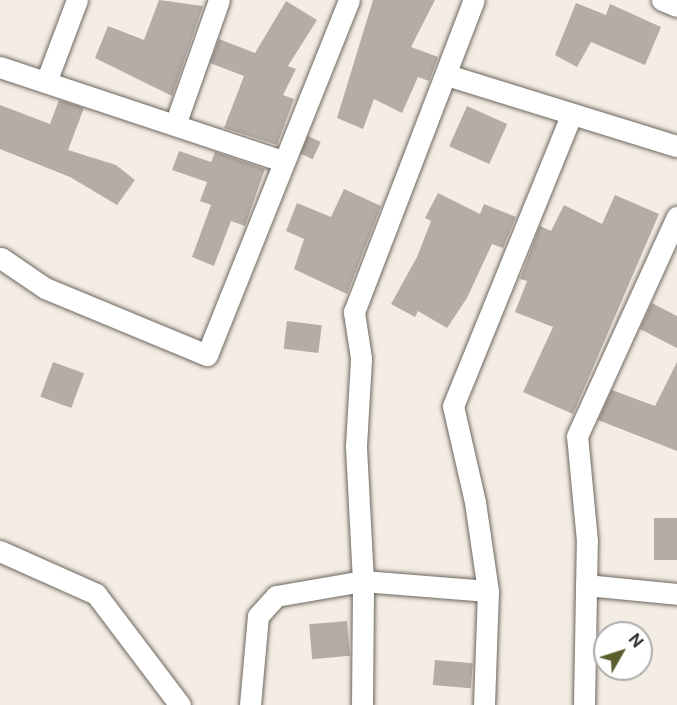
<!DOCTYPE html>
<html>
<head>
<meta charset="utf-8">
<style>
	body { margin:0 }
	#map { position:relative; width:677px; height:705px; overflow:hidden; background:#f4ede5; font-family:"Public Sans",sans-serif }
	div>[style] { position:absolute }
	.building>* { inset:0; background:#b5aca6; transform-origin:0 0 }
	.roads { filter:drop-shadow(0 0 2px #6c665f) drop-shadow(0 0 2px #6c665f) }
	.minor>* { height:21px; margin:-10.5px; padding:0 10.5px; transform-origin:10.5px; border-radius:10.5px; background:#fff }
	span { translate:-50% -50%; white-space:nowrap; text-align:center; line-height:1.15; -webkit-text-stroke:4.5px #fff; paint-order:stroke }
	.north { position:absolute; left:593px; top:621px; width:60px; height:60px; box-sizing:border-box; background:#fff; border:2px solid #aeadab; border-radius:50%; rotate:51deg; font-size:16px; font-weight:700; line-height:24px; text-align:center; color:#34322e }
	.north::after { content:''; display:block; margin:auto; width:21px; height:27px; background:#5c5f2d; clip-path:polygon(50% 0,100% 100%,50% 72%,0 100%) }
</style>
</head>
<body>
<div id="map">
	<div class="building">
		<div style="clip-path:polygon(159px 0,203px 6px,172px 96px,95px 58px,108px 26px,144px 40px)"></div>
		<div style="clip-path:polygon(373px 0,435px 0,411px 47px,438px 57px,429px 81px,418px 77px,402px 113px,374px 99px,363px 129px,337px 118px)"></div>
		<div style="clip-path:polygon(286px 1px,317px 20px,288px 66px,296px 69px,283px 95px,294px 99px,277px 145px,224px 128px,244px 76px,210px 63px,219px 39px,255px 53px)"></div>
		<div style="clip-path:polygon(576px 3px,606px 15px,610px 4px,661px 27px,645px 65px,591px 42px,577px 67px,555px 55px)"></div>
		<div style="clip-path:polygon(59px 100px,84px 108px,68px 150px,116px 165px,135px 180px,117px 205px,70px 177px,0 149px,0 105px,50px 124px)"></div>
		<div style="left:467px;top:106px;width:44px;height:44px;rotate:24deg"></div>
		<div style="left:308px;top:136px;width:14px;height:19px;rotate:25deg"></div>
		<div style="clip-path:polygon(179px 151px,211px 162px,215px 152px,265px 169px,245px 226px,231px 221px,214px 266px,192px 257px,211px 205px,200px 201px,207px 182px,172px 170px)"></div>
		<div style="clip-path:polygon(344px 189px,381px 206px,347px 294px,294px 269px,304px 239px,286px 231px,297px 203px,331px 217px)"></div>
		<div style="clip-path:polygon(438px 193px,480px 214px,484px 204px,516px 217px,503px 248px,492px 244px,467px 298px,447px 328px,418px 311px,415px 317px,391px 304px,417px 257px,431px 221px,425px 218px)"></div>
		<div style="clip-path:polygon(615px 195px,659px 214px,573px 414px,523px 392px,553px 327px,515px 312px,527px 281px,520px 279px,540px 226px,551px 231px,564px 205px,602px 224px)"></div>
		<div style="clip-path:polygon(652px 303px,677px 316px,677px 348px,640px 329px)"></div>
		<div style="left:287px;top:321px;width:35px;height:28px;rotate:7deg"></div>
		<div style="left:53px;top:362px;width:33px;height:37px;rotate:20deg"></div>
		<div style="clip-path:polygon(677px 362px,677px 451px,598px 420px,612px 390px,655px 406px)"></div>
		<div style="left:654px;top:518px;width:23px;height:42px"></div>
		<div style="left:347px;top:621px;width:35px;height:38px;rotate:85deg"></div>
		<div style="left:435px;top:660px;width:38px;height:25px;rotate:5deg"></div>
	</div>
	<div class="roads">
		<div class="minor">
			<div style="left:662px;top:0;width:16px;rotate:22deg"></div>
			<div style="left:0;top:67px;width:298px;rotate:18.4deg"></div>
			<div style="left:447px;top:75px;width:241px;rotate:17.2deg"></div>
			<div style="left:46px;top:82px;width:88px;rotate:-69.3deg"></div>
			<div style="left:176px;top:122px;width:129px;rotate:-70.6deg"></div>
			<div style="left:1px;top:258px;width:53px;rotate:34.3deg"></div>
			<div style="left:45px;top:288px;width:175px;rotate:22.5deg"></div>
			<div style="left:207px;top:355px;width:382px;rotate:-68.2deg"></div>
			<div style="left:0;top:551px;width:105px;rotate:24.1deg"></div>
			<div style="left:96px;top:594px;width:139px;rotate:52.9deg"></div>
			<div style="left:586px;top:585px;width:91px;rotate:5.6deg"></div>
			<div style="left:250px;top:705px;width:89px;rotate:-84.9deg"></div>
			<div style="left:258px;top:616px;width:27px;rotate:-48deg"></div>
			<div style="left:276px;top:596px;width:88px;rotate:-9.8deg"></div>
			<div style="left:363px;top:581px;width:125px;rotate:4.6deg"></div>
			<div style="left:362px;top:705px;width:124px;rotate:-89.5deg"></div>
			<div style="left:363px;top:581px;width:135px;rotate:-93deg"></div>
			<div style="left:356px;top:446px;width:88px;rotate:-86.7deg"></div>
			<div style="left:361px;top:358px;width:47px;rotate:-98.7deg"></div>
			<div style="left:354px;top:312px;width:334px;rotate:-69deg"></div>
			<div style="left:484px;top:705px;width:114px;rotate:-88deg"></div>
			<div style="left:488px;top:591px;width:90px;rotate:-98.3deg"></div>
			<div style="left:475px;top:502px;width:98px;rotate:-102.9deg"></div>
			<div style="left:453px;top:406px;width:314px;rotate:-67.9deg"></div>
			<div style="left:584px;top:705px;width:164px;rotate:-89deg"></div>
			<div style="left:587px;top:541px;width:105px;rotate:-95.4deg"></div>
			<div style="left:577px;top:436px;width:241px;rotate:-65.5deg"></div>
		</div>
	</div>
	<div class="north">N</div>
</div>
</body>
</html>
